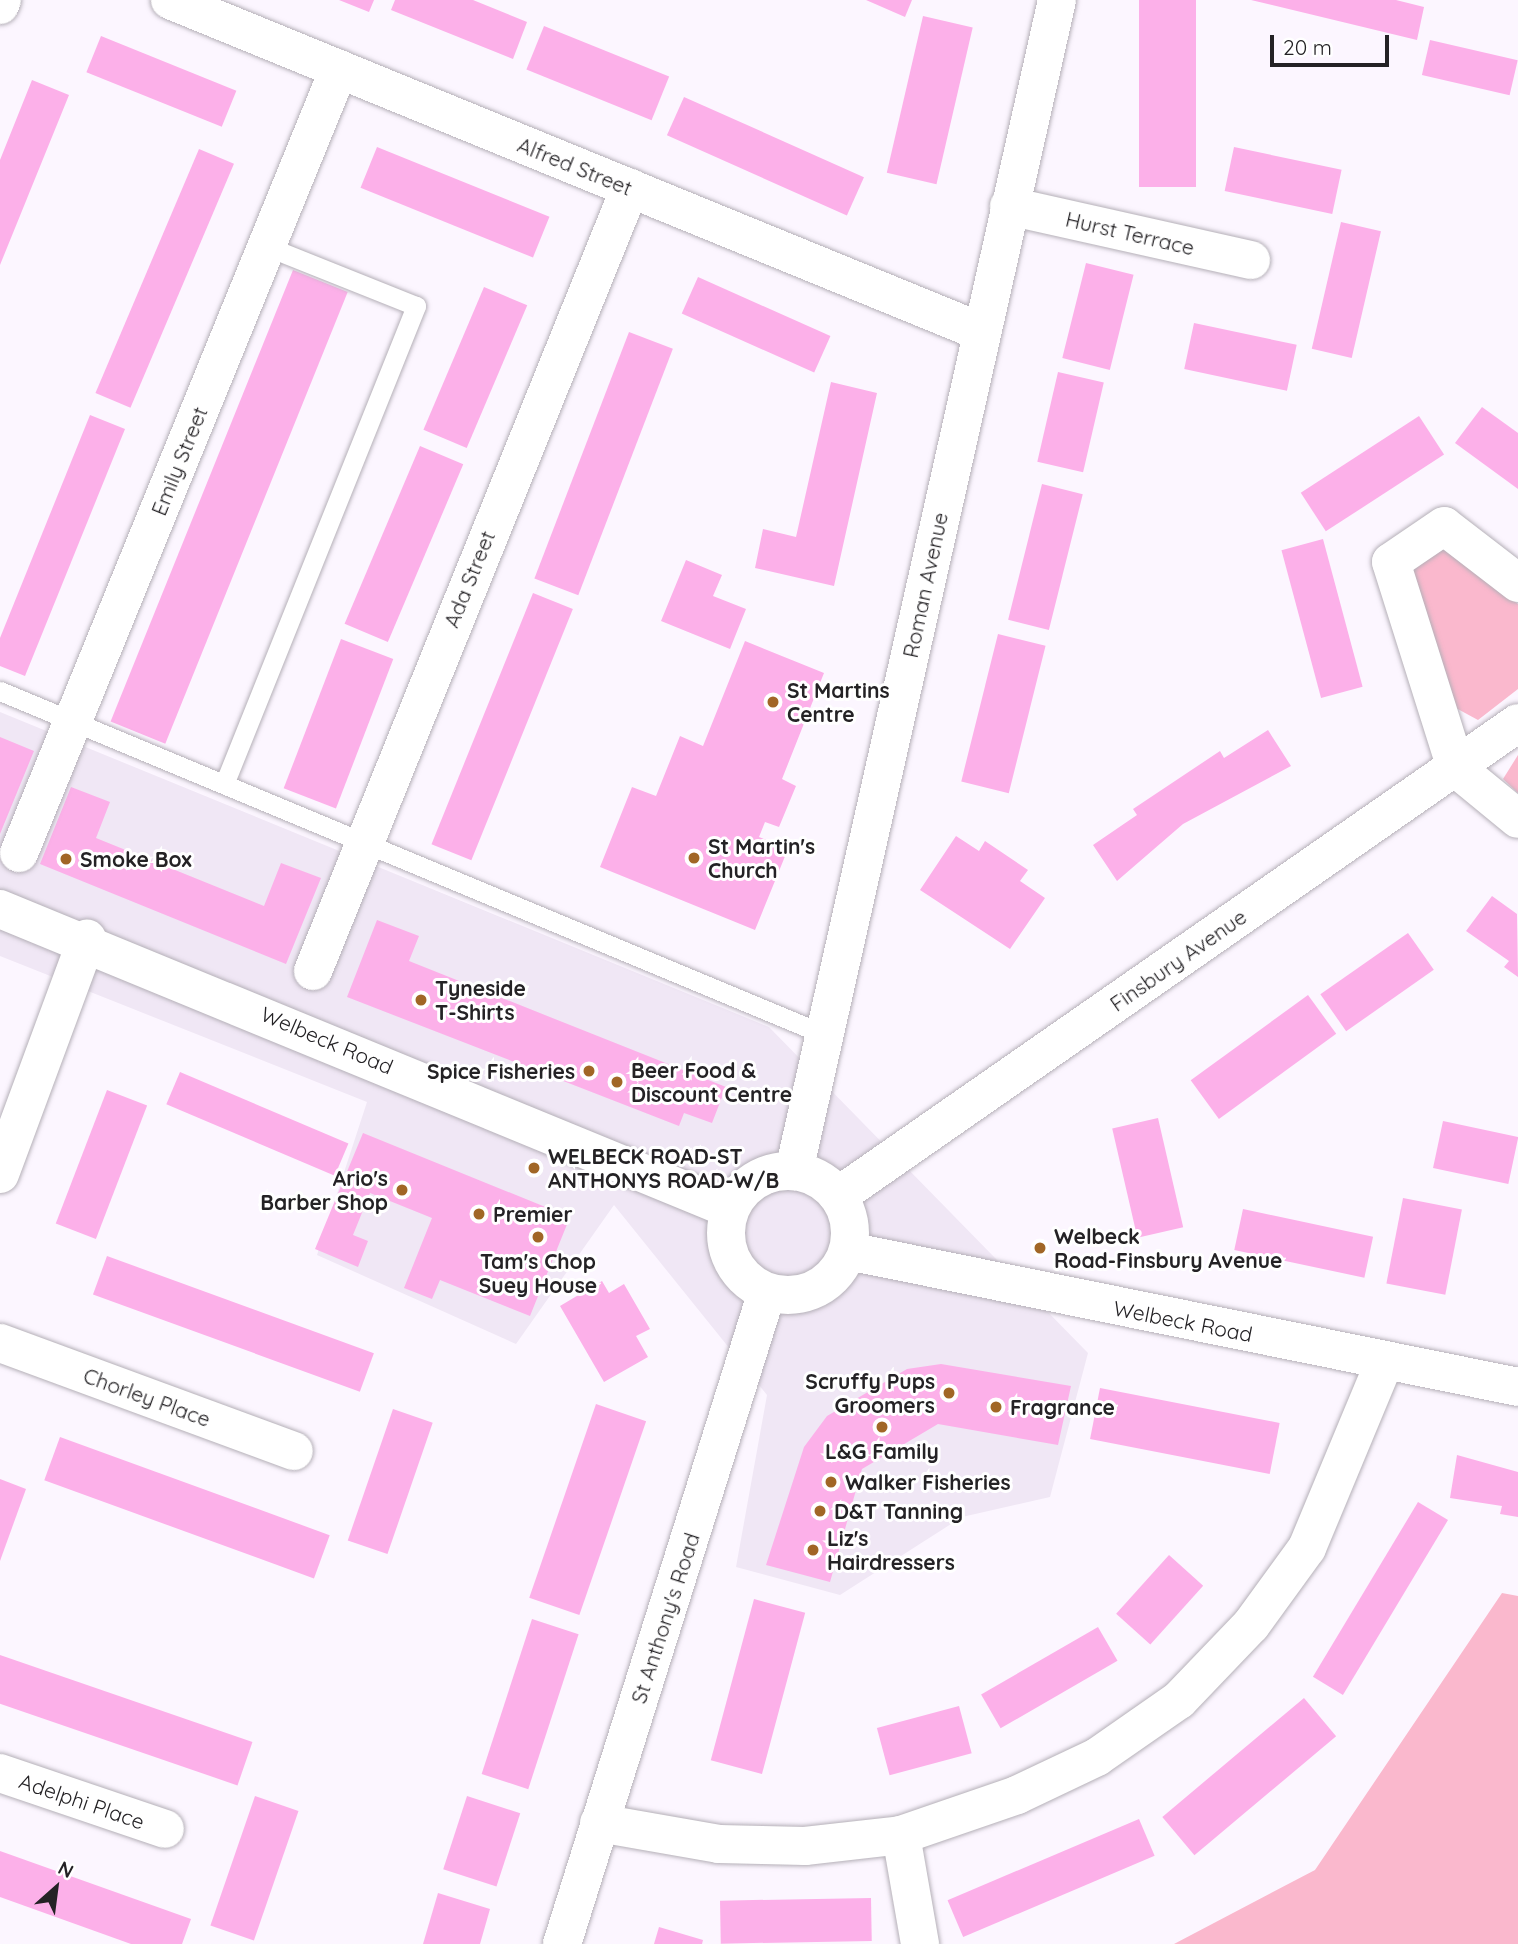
<!DOCTYPE html>
<html>
<head>
<meta charset="utf-8">
<style>
	body { margin:0 }
	#map { position:relative; width:1518px; height:1944px; overflow:hidden; background:#fcf6ff; font-family:Quicksand,sans-serif }
	div>[style] { position:absolute }
	.built>* { inset:0; background:#f0e7f5 }
	.green>* { inset:0; background:#fab8cd }
	.building>* { inset:0; background:#fcb0e9; transform-origin:0 0 }
	.roads { filter:drop-shadow(0 0 2px #b5b0b8) drop-shadow(0 0 2px #b5b0b8) }
	.service>* { height:19px; margin:-9.5px; padding:0 9.5px; transform-origin:9.5px; border-radius:9.5px; background:#fff }
	.minor>* { height:38px; margin:-19px; padding:0 19px; transform-origin:19px; border-radius:19px; background:#fff }
	.tertiary>* { height:38px; margin:-19px; padding:0 19px; transform-origin:19px; border-radius:19px; background:#fff }
	.secondary>* { height:38px; margin:-19px; padding:0 19px; transform-origin:19px; border-radius:19px; background:#fff }
	.secondary>.ring { margin:-19px; padding:0; box-sizing:content-box; background:none; border:38px solid #fff; border-radius:50% }
	.dots>* { width:19px; height:19px; translate:-50% -50%; box-sizing:border-box; border:4px solid #fff; border-radius:50% }
	span { translate:-50% -50%; white-space:nowrap; text-align:center; line-height:1.15; -webkit-text-stroke:6px #fff; paint-order:stroke }
	.street-label { font-size:21px; color:#242225 }
	.poi-label { font-size:21px; color:#242225; font-weight:700 }
	.left { translate:0 -50%; text-align:left }
	.right { translate:-100% -50%; text-align:right }
	.north { position:absolute; left:21px; top:1853px; width:70px; height:70px; -webkit-text-stroke:5px #fff; paint-order:stroke; rotate:28deg; font-size:19px; font-weight:700; line-height:28px; text-align:center; color:#242225 }
	.north::after { content:''; display:block; margin:auto; width:24px; height:32px; background:#242225; clip-path:polygon(50% 0,100% 100%,50% 72%,0 100%) }
	.scale { position:absolute; left:1270px; top:35px; width:119px; height:32px; box-sizing:border-box; border:4px solid #242225; border-top:0; padding-left:9px; font-size:21px; line-height:24px; white-space:nowrap; color:#242225; -webkit-text-stroke:5px #fff; paint-order:stroke }
</style>
</head>
<body>
<div id="map">
	<div class="built">
		<div style="clip-path:polygon(0 712px,769px 1027px,1088px 1353px,1050px 1497px,962px 1517px,840px 1595px,736px 1567px,767px 1395px,614px 1205px,516px 1344px,317px 1255px,367px 1102px,0 956px)"></div>
	</div>
	<div class="green">
		<div style="clip-path:polygon(1440px 546px,1518px 604px,1518px 689px,1478px 720px,1454px 707px,1407px 575px)"></div>
		<div style="clip-path:polygon(1518px 755px,1518px 793px,1503px 779px)"></div>
		<div style="clip-path:polygon(1502px 1593px,1518px 1596px,1518px 1944px,1174px 1944px,1315px 1870px)"></div>
	</div>
	<div class="building">
		<div style="clip-path:polygon(339px 0,374px 0,369px 12px)"></div>
		<div style="clip-path:polygon(395px 0,473px 0,527px 22px,513px 59px,391px 10px)"></div>
		<div style="clip-path:polygon(866px 0,912px 0,905px 17px)"></div>
		<div style="left:1139px;top:0;width:57px;height:187px"></div>
		<div style="clip-path:polygon(1251px 0,1396px 0,1424px 7px,1417px 40px)"></div>
		<div style="left:923px;top:16px;width:51px;height:161px;rotate:13deg"></div>
		<div style="left:544px;top:26px;width:135px;height:47px;rotate:22deg"></div>
		<div style="left:101px;top:36px;width:146px;height:39px;rotate:22deg"></div>
		<div style="left:1430px;top:40px;width:90px;height:36px;rotate:13deg"></div>
		<div style="clip-path:polygon(32px 80px,69px 95px,0 265px,0 160px)"></div>
		<div style="left:684px;top:97px;width:197px;height:42px;rotate:24deg"></div>
		<div style="left:377px;top:147px;width:186px;height:44px;rotate:22deg"></div>
		<div style="left:1234px;top:147px;width:110px;height:45px;rotate:12deg"></div>
		<div style="left:199px;top:149px;width:38px;height:265px;rotate:23deg"></div>
		<div style="left:1341px;top:222px;width:41px;height:130px;rotate:13deg"></div>
		<div style="left:1086px;top:263px;width:49px;height:98px;rotate:14deg"></div>
		<div style="left:293px;top:270px;width:59px;height:487px;rotate:22deg"></div>
		<div style="left:698px;top:277px;width:145px;height:40px;rotate:24deg"></div>
		<div style="left:484px;top:287px;width:47px;height:155px;rotate:23deg"></div>
		<div style="left:1194px;top:323px;width:105px;height:47px;rotate:12deg"></div>
		<div style="left:629px;top:332px;width:47px;height:264px;rotate:21deg"></div>
		<div style="left:1058px;top:372px;width:47px;height:92px;rotate:13deg"></div>
		<div style="clip-path:polygon(831px 382px,877px 393px,834px 586px,755px 568px,763px 529px,796px 537px)"></div>
		<div style="clip-path:polygon(1482px 407px,1518px 433px,1518px 489px,1455px 443px)"></div>
		<div style="clip-path:polygon(90px 415px,125px 429px,25px 676px,0 666px,0 638px)"></div>
		<div style="left:1419px;top:416px;width:46px;height:141px;rotate:57deg"></div>
		<div style="left:420px;top:446px;width:47px;height:193px;rotate:23deg"></div>
		<div style="left:1042px;top:484px;width:42px;height:140px;rotate:14deg"></div>
		<div style="left:1323px;top:539px;width:153px;height:43px;rotate:75deg"></div>
		<div style="clip-path:polygon(686px 560px,722px 575px,713px 596px,746px 609px,730px 649px,661px 621px)"></div>
		<div style="left:533px;top:593px;width:43px;height:271px;rotate:22deg"></div>
		<div style="left:998px;top:634px;width:49px;height:152px;rotate:14deg"></div>
		<div style="left:341px;top:639px;width:56px;height:160px;rotate:21deg"></div>
		<div style="clip-path:polygon(745px 641px,824px 673px,782px 779px,796px 786px,779px 827px,765px 822px,759px 837px,788px 849px,755px 930px,600px 867px,632px 787px,656px 796px,680px 736px,703px 746px)"></div>
		<div style="clip-path:polygon(1268px 730px,1291px 766px,1183px 824px,1117px 881px,1093px 845px,1137px 815px,1133px 809px,1220px 751px,1224px 758px)"></div>
		<div style="clip-path:polygon(0 737px,34px 751px,0 834px)"></div>
		<div style="clip-path:polygon(71px 787px,110px 802px,96px 838px,264px 906px,281px 863px,321px 878px,286px 964px,40px 864px)"></div>
		<div style="clip-path:polygon(956px 836px,979px 851px,985px 841px,1028px 870px,1020px 881px,1045px 898px,1010px 949px,920px 890px)"></div>
		<div style="clip-path:polygon(1492px 896px,1517px 914px,1518px 977px,1504px 967px,1509px 961px,1466px 931px)"></div>
		<div style="clip-path:polygon(377px 920px,419px 936px,409px 961px,726px 1087px,712px 1123px,684px 1113px,679px 1126px,347px 997px)"></div>
		<div style="left:1408px;top:933px;width:45px;height:107px;rotate:55deg"></div>
		<div style="left:1308px;top:995px;width:48px;height:145px;rotate:54deg"></div>
		<div style="left:180px;top:1072px;width:183px;height:35px;rotate:23deg"></div>
		<div style="left:107px;top:1090px;width:43px;height:143px;rotate:21deg"></div>
		<div style="left:1158px;top:1118px;width:112px;height:47px;rotate:77deg"></div>
		<div style="left:1443px;top:1121px;width:77px;height:48px;rotate:12deg"></div>
		<div style="clip-path:polygon(363px 1133px,570px 1217px,530px 1316px,440px 1280px,432px 1299px,404px 1288px,432px 1218px,370px 1193px,353px 1235px,368px 1241px,358px 1267px,315px 1249px)"></div>
		<div style="left:1403px;top:1198px;width:60px;height:87px;rotate:11deg"></div>
		<div style="left:1243px;top:1209px;width:133px;height:42px;rotate:12deg"></div>
		<div style="left:107px;top:1256px;width:284px;height:41px;rotate:20deg"></div>
		<div style="clip-path:polygon(602px 1281px,609px 1293px,624px 1284px,650px 1329px,636px 1336px,648px 1357px,604px 1382px,560px 1306px)"></div>
		<div style="clip-path:polygon(941px 1364px,1071px 1386px,1058px 1445px,938px 1424px,862px 1469px,830px 1582px,766px 1565px,804px 1447px,827px 1416px,907px 1369px)"></div>
		<div style="left:1100px;top:1388px;width:183px;height:52px;rotate:11deg"></div>
		<div style="left:596px;top:1404px;width:53px;height:205px;rotate:19deg"></div>
		<div style="left:393px;top:1409px;width:42px;height:139px;rotate:19deg"></div>
		<div style="left:60px;top:1437px;width:287px;height:46px;rotate:20deg"></div>
		<div style="clip-path:polygon(1457px 1455px,1518px 1472px,1518px 1517px,1500px 1514px,1502px 1506px,1450px 1498px)"></div>
		<div style="clip-path:polygon(0 1479px,26px 1489px,0 1561px)"></div>
		<div style="left:1418px;top:1502px;width:35px;height:204px;rotate:31deg"></div>
		<div style="left:1169px;top:1555px;width:46px;height:79px;rotate:42deg"></div>
		<div style="left:754px;top:1599px;width:53px;height:167px;rotate:15deg"></div>
		<div style="left:532px;top:1619px;width:49px;height:163px;rotate:18deg"></div>
		<div style="left:1098px;top:1627px;width:39px;height:135px;rotate:60deg"></div>
		<div style="left:0;top:1655px;width:267px;height:46px;rotate:19deg"></div>
		<div style="left:1304px;top:1698px;width:50px;height:185px;rotate:50deg"></div>
		<div style="left:959px;top:1706px;width:49px;height:85px;rotate:75deg"></div>
		<div style="left:255px;top:1796px;width:46px;height:137px;rotate:19deg"></div>
		<div style="left:467px;top:1796px;width:56px;height:77px;rotate:18deg"></div>
		<div style="left:1139px;top:1819px;width:40px;height:208px;rotate:67deg"></div>
		<div style="clip-path:polygon(0 1851px,191px 1919px,182px 1944px,131px 1944px,0 1897px)"></div>
		<div style="clip-path:polygon(438px 1893px,490px 1909px,480px 1944px,423px 1944px)"></div>
		<div style="left:871px;top:1898px;width:43px;height:151px;rotate:89deg"></div>
		<div style="clip-path:polygon(659px 1927px,703px 1940px,702px 1944px,654px 1944px)"></div>
	</div>
	<div class="roads">
		<div class="service">
			<div style="left:0;top:691px;width:897px;rotate:22.62deg"></div>
			<div style="left:225px;top:782px;width:513px;rotate:-68.14deg"></div>
			<div style="left:416px;top:306px;width:162px;rotate:-158.2deg"></div>
		</div>
		<div class="minor">
			<div style="left:170px;top:0;width:874px;rotate:22.25deg"></div>
			<div style="left:0;top:5px;width:5px;rotate:-68deg"></div>
			<div style="left:1009px;top:206px;width:248px;rotate:12.6deg"></div>
			<div style="left:1518px;top:583px;width:93px;rotate:-142.4deg"></div>
			<div style="left:1444px;top:526px;width:64px;rotate:145.8deg"></div>
			<div style="left:1391px;top:562px;width:216px;rotate:72.5deg"></div>
			<div style="left:1456px;top:768px;width:80px;rotate:39.4deg"></div>
			<div style="left:19px;top:853px;width:847px;rotate:-67.8deg"></div>
			<div style="left:313px;top:971px;width:845px;rotate:-67.96deg"></div>
			<div style="left:0;top:1174px;width:251px;rotate:-69.7deg"></div>
			<div style="left:838px;top:1196px;width:828px;rotate:-34.82deg"></div>
			<div style="left:0;top:1343px;width:313px;rotate:20.2deg"></div>
			<div style="left:0;top:1773px;width:174px;rotate:18.7deg"></div>
			<div style="left:599px;top:1823px;width:122px;rotate:9.9deg"></div>
			<div style="left:719px;top:1844px;width:86px;rotate:1.3deg"></div>
			<div style="left:805px;top:1846px;width:97px;rotate:-6.5deg"></div>
			<div style="left:901px;top:1835px;width:123px;rotate:-19deg"></div>
			<div style="left:1017px;top:1795px;width:89px;rotate:-25.4deg"></div>
			<div style="left:1097px;top:1757px;width:100px;rotate:-34.8deg"></div>
			<div style="left:1179px;top:1700px;width:104px;rotate:-46.2deg"></div>
			<div style="left:1251px;top:1625px;width:95px;rotate:-54deg"></div>
			<div style="left:1307px;top:1548px;width:203px;rotate:-67.4deg"></div>
			<div style="left:901px;top:1835px;width:111px;rotate:80.1deg"></div>
		</div>
		<div class="tertiary">
			<div style="left:794px;top:1171px;width:1200px;rotate:-77.34deg"></div>
			<div style="left:562px;top:1944px;width:683px;rotate:-72.55deg"></div>
		</div>
		<div class="secondary">
			<div style="left:0;top:909px;width:789px;rotate:22.34deg"></div>
			<div class="ring" style="left:726px;top:1171px;width:86px;height:86px"></div>
			<div style="left:848px;top:1251px;width:684px;rotate:11.47deg"></div>
		</div>
	</div>
	<div class="dots">
		<div style="left:773px;top:702px;background:#a16626"></div>
		<div style="left:694px;top:858px;background:#a16626"></div>
		<div style="left:66px;top:859px;background:#a16626"></div>
		<div style="left:421px;top:1000px;background:#a16626"></div>
		<div style="left:589px;top:1071px;background:#a16626"></div>
		<div style="left:617px;top:1082px;background:#a16626"></div>
		<div style="left:534px;top:1168px;background:#a16626"></div>
		<div style="left:402px;top:1190px;background:#a16626"></div>
		<div style="left:479px;top:1214px;background:#a16626"></div>
		<div style="left:538px;top:1237px;background:#a16626"></div>
		<div style="left:1040px;top:1248px;background:#a16626"></div>
		<div style="left:949px;top:1393px;background:#a16626"></div>
		<div style="left:996px;top:1407px;background:#a16626"></div>
		<div style="left:882px;top:1427px;background:#a16626"></div>
		<div style="left:831px;top:1482px;background:#a16626"></div>
		<div style="left:820px;top:1511px;background:#a16626"></div>
		<div style="left:813px;top:1550px;background:#a16626"></div>
	</div>
	<div class="street-label">
		<span style="left:575px;top:166px;rotate:22deg">Alfred Street</span>
		<span style="left:1130px;top:233px;rotate:13deg">Hurst Terrace</span>
		<span style="left:179px;top:461px;rotate:-68deg">Emily Street</span>
		<span style="left:469px;top:579px;rotate:-68deg">Ada Street</span>
		<span style="left:925px;top:585px;rotate:-78deg">Roman Avenue</span>
		<span style="left:1178px;top:960px;rotate:-35deg">Finsbury Avenue</span>
		<span style="left:327px;top:1040px;rotate:23deg">Welbeck Road</span>
		<span style="left:1183px;top:1321px;rotate:11deg">Welbeck Road</span>
		<span style="left:147px;top:1397px;rotate:20deg">Chorley Place</span>
		<span style="left:665px;top:1618px;rotate:-72deg">St Anthony's Road</span>
		<span style="left:82px;top:1801px;rotate:19deg">Adelphi Place</span>
	</div>
	<div class="poi-label">
		<span class="left" style="left:787px;top:702px">St Martins<br>Centre</span>
		<span class="left" style="left:708px;top:858px">St Martin's<br>Church</span>
		<span class="left" style="left:80px;top:859px">Smoke Box</span>
		<span class="left" style="left:435px;top:1000px">Tyneside<br>T-Shirts</span>
		<span class="left" style="left:631px;top:1082px">Beer Food &amp;<br>Discount Centre</span>
		<span class="right" style="left:575px;top:1071px">Spice Fisheries</span>
		<span class="left" style="left:548px;top:1168px">WELBECK ROAD-ST<br>ANTHONYS ROAD-W/B</span>
		<span class="right" style="left:388px;top:1190px">Ario's<br>Barber Shop</span>
		<span class="left" style="left:493px;top:1214px">Premier</span>
		<span class="left" style="left:1054px;top:1248px">Welbeck<br>Road-Finsbury Avenue</span>
		<span style="left:538px;top:1273px">Tam's Chop<br>Suey House</span>
		<span class="right" style="left:935px;top:1393px">Scruffy Pups<br>Groomers</span>
		<span class="left" style="left:1010px;top:1407px">Fragrance</span>
		<span style="left:882px;top:1451px">L&amp;G Family</span>
		<span class="left" style="left:845px;top:1482px">Walker Fisheries</span>
		<span class="left" style="left:834px;top:1511px">D&amp;T Tanning</span>
		<span class="left" style="left:827px;top:1550px">Liz's<br>Hairdressers</span>
	</div>
	<div class="north">N</div>
	<div class="scale">20 m</div>
</div>
</body>
</html>
